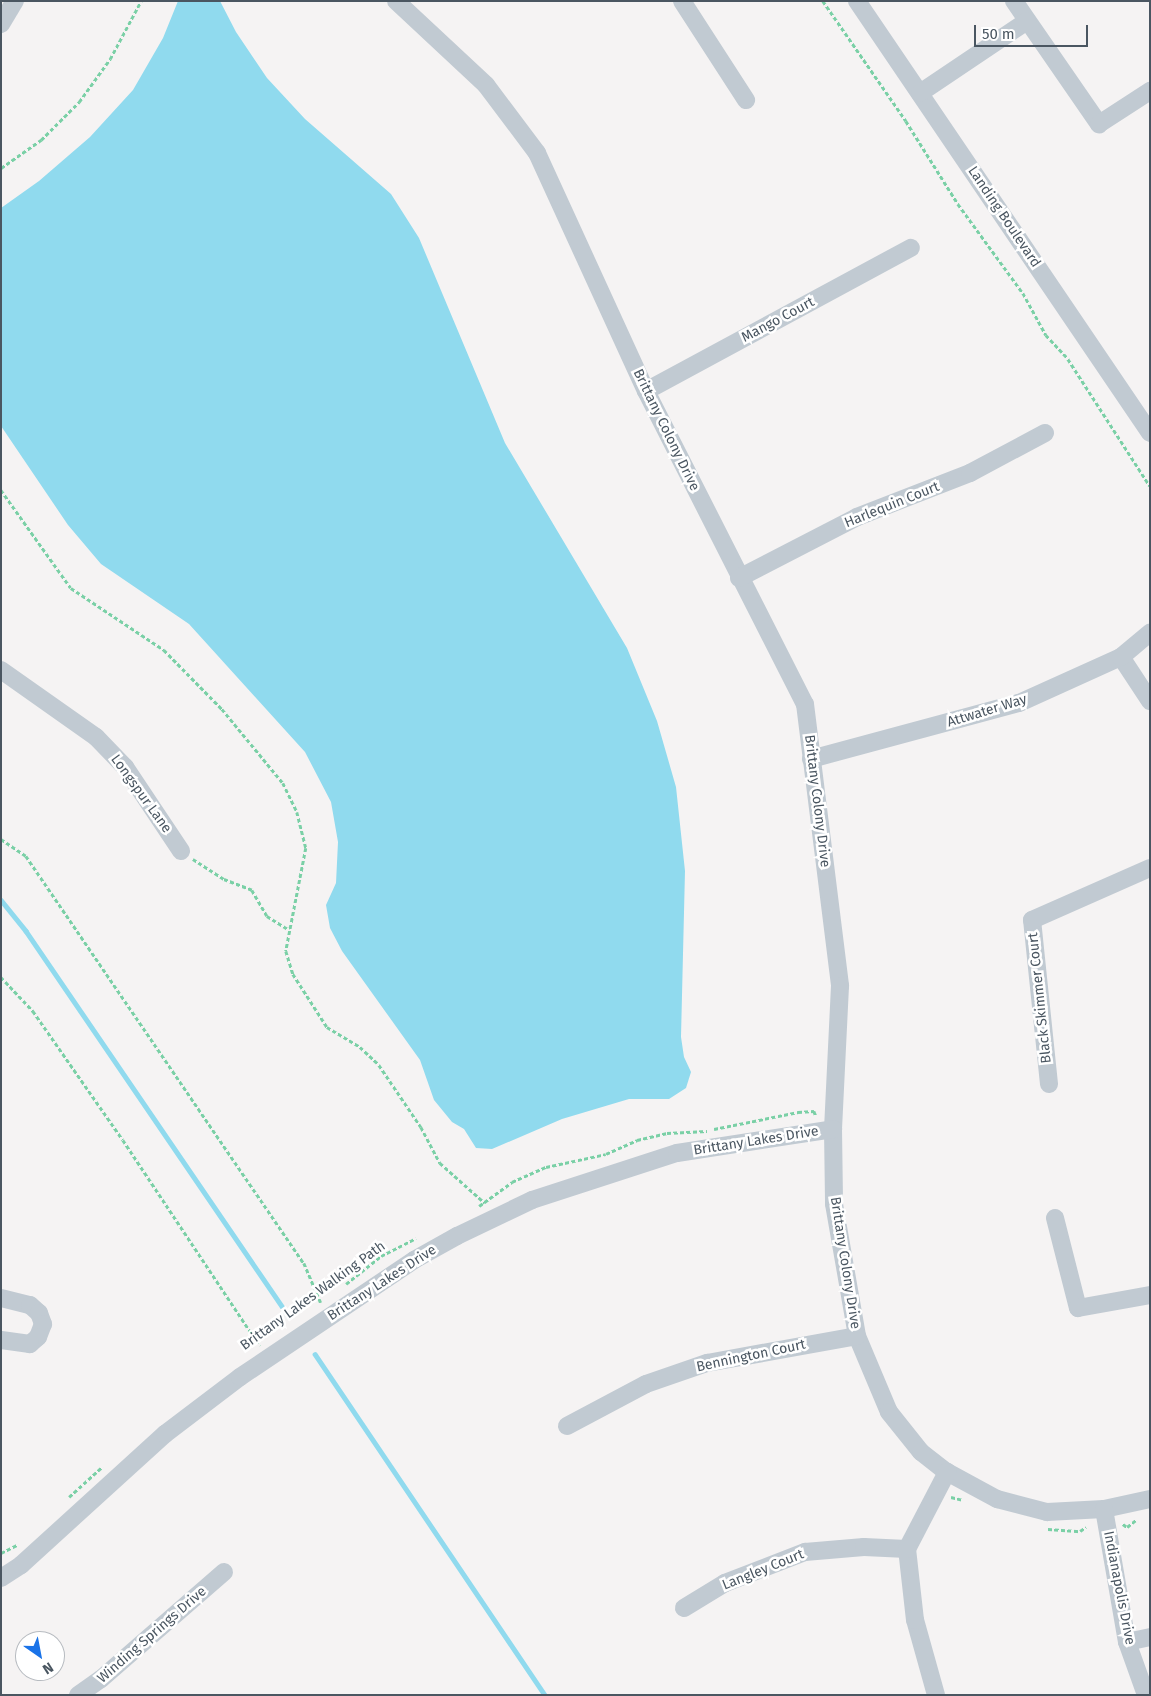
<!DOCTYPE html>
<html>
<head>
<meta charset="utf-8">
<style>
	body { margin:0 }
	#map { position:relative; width:1151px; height:1696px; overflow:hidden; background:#f5f3f3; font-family:"Fira Sans",sans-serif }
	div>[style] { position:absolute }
	.water>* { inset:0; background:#90daee }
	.stream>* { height:4.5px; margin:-2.25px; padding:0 2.25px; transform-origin:2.25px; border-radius:2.25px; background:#90daee }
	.path>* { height:2.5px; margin-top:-1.25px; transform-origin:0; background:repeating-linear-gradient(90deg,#7ad0a6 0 4px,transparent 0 6.5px) }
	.minor>* { height:18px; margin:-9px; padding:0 9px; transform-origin:9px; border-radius:9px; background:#c1cad2 }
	span { translate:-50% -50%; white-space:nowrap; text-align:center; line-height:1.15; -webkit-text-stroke:5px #fff; paint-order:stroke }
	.street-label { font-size:14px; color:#4a5661 }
	.frame { position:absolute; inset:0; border:2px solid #4a5661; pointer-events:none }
	.north { position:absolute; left:15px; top:1631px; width:50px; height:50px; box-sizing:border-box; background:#fff; border:1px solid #b7bbc0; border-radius:50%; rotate:147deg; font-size:14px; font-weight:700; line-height:20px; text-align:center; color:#4a5661 }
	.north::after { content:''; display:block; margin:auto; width:18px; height:22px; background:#1a73e8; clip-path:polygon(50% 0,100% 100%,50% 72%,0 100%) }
	.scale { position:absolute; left:974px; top:25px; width:114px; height:22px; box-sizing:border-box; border:2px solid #4a5661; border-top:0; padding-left:6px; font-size:15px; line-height:18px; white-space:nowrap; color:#4a5661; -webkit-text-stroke:4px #fff; paint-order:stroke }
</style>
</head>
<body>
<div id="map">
	<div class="water">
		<div style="clip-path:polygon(178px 1px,220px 1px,236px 32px,267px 78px,305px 119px,391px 194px,419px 238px,505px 443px,627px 648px,657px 721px,676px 787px,685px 871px,681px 1037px,684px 1057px,691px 1072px,686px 1088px,669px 1099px,629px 1099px,562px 1119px,492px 1149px,476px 1148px,464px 1129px,452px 1122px,434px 1100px,420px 1060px,342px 951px,330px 928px,326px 905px,336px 883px,338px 842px,331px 802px,305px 752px,189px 624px,101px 564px,68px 525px,1px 426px,1px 208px,39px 181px,90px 137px,133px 90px,163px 38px)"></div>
	</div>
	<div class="stream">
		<div style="left:1px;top:900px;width:40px;rotate:51deg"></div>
		<div style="left:26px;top:931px;width:465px;rotate:55.7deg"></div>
		<div style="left:315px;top:1354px;width:411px;rotate:56deg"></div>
	</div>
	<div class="path">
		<div style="left:823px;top:1px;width:146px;rotate:55.3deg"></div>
		<div style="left:906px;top:121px;width:98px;rotate:57.9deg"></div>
		<div style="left:958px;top:204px;width:110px;rotate:53.9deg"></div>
		<div style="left:1023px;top:293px;width:48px;rotate:61.3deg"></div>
		<div style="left:1046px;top:335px;width:33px;rotate:47deg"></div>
		<div style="left:1068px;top:359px;width:151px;rotate:57.2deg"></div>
		<div style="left:1px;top:168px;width:49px;rotate:-35deg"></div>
		<div style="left:41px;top:140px;width:54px;rotate:-45deg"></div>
		<div style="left:79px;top:102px;width:53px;rotate:-54.2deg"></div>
		<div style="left:110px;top:59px;width:66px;rotate:-61.9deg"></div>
		<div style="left:1px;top:490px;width:120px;rotate:54.5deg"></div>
		<div style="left:71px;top:588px;width:112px;rotate:33.7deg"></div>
		<div style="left:164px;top:650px;width:83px;rotate:45.5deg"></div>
		<div style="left:222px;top:709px;width:96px;rotate:50.5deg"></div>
		<div style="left:283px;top:783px;width:32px;rotate:64deg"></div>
		<div style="left:297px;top:812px;width:37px;rotate:76deg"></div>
		<div style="left:306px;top:848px;width:105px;rotate:101deg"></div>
		<div style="left:286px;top:951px;width:24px;rotate:73deg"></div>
		<div style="left:293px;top:974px;width:63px;rotate:57.3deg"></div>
		<div style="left:327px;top:1027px;width:39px;rotate:31deg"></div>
		<div style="left:360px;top:1047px;width:26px;rotate:43deg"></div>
		<div style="left:379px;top:1065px;width:75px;rotate:55.9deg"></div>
		<div style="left:421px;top:1127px;width:41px;rotate:62.2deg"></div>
		<div style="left:440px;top:1163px;width:60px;rotate:41.6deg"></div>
		<div style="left:1px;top:839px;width:30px;rotate:34deg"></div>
		<div style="left:26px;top:856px;width:493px;rotate:55.7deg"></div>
		<div style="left:304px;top:1263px;width:43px;rotate:67deg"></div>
		<div style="left:193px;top:859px;width:37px;rotate:33deg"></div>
		<div style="left:224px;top:879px;width:30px;rotate:21deg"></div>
		<div style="left:252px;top:890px;width:30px;rotate:60deg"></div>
		<div style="left:267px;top:916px;width:26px;rotate:32deg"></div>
		<div style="left:1px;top:977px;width:47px;rotate:46.7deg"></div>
		<div style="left:33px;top:1011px;width:157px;rotate:55.1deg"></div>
		<div style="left:123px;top:1140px;width:247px;rotate:56.4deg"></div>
		<div style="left:714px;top:1129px;width:86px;rotate:-11.4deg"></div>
		<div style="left:798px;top:1112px;width:16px;rotate:-4deg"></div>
		<div style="left:814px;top:1111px;width:5px;rotate:68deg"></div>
		<div style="left:479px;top:1206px;width:41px;rotate:-36deg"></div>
		<div style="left:512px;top:1182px;width:37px;rotate:-24deg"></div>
		<div style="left:546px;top:1167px;width:61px;rotate:-12.2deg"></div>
		<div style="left:606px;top:1154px;width:34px;rotate:-24deg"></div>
		<div style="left:637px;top:1140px;width:31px;rotate:-13deg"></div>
		<div style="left:667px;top:1133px;width:40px;rotate:-2.9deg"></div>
		<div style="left:346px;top:1284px;width:45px;rotate:-38.7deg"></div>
		<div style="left:381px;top:1256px;width:39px;rotate:-27deg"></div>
		<div style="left:69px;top:1497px;width:45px;rotate:-42.3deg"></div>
		<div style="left:951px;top:1497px;width:12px;rotate:14deg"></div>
		<div style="left:1123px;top:1524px;width:5px;rotate:37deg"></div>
		<div style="left:1127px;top:1527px;width:11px;rotate:-38deg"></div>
		<div style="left:1048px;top:1529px;width:32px;rotate:4deg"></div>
		<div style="left:1080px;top:1531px;width:7px;rotate:-34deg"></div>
		<div style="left:1px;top:1553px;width:18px;rotate:-27deg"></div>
	</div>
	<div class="minor">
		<div style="left:396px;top:1px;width:123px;rotate:43deg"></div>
		<div style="left:486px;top:85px;width:85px;rotate:53.1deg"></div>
		<div style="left:537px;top:153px;width:262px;rotate:65.4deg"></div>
		<div style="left:646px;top:391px;width:351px;rotate:63.1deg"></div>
		<div style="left:805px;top:704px;width:284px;rotate:82.9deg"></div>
		<div style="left:840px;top:986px;width:143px;rotate:92.8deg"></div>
		<div style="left:833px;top:1129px;width:75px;rotate:89.2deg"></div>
		<div style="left:834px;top:1204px;width:134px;rotate:80.1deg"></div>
		<div style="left:857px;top:1336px;width:82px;rotate:67.2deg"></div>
		<div style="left:889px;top:1412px;width:51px;rotate:51.3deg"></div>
		<div style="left:921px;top:1452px;width:33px;rotate:38deg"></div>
		<div style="left:947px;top:1472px;width:57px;rotate:28.4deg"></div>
		<div style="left:997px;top:1499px;width:52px;rotate:14.6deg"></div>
		<div style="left:1047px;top:1512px;width:57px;rotate:-3deg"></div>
		<div style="left:1104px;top:1509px;width:47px;rotate:-12.3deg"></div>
		<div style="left:682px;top:1px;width:118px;rotate:57.1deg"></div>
		<div style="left:857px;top:1px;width:522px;rotate:55.85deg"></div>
		<div style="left:1014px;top:1px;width:150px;rotate:55.4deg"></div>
		<div style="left:1099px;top:124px;width:61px;rotate:-32.9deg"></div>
		<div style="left:1px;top:24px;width:27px;rotate:-59deg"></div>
		<div style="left:920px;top:93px;width:129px;rotate:-33.9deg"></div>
		<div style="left:646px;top:391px;width:301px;rotate:-28.4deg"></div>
		<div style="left:739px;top:578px;width:133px;rotate:-27.3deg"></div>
		<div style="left:857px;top:517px;width:121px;rotate:-21.3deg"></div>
		<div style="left:970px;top:473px;width:85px;rotate:-28.1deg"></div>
		<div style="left:1121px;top:657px;width:53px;rotate:56.6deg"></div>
		<div style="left:1px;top:670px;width:116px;rotate:35.2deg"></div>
		<div style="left:96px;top:737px;width:42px;rotate:46deg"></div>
		<div style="left:125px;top:767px;width:101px;rotate:56.3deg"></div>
		<div style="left:811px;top:759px;width:215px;rotate:-15.1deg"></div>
		<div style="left:1019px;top:703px;width:112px;rotate:-24.3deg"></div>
		<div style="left:1121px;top:657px;width:38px;rotate:-40deg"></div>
		<div style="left:1049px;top:1084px;width:165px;rotate:-95.9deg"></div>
		<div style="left:1032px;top:920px;width:129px;rotate:-23.8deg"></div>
		<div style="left:1055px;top:1218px;width:93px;rotate:75.7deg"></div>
		<div style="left:1078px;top:1308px;width:73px;rotate:-10.2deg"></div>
		<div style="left:1px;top:1298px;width:30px;rotate:14deg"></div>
		<div style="left:30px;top:1305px;width:12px;rotate:42deg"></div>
		<div style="left:39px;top:1313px;width:12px;rotate:70deg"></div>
		<div style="left:43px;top:1324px;width:14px;rotate:111deg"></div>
		<div style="left:38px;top:1337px;width:11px;rotate:139deg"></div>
		<div style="left:30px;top:1344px;width:29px;rotate:-172deg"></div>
		<div style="left:567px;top:1426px;width:89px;rotate:-28deg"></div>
		<div style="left:646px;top:1384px;width:65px;rotate:-19deg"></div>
		<div style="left:707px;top:1363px;width:152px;rotate:-10.2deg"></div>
		<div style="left:1104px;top:1509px;width:135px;rotate:80.2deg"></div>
		<div style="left:1127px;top:1642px;width:56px;rotate:70.3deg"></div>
		<div style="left:1px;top:1578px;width:24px;rotate:-33deg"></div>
		<div style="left:21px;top:1565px;width:195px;rotate:-42.3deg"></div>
		<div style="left:165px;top:1434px;width:94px;rotate:-37.2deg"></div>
		<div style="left:240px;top:1377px;width:210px;rotate:-33.9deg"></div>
		<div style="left:414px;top:1260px;width:49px;rotate:-29.2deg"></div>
		<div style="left:457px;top:1236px;width:83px;rotate:-25.6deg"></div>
		<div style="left:532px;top:1200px;width:152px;rotate:-18deg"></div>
		<div style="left:677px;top:1153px;width:158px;rotate:-8.7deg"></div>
		<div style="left:684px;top:1608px;width:48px;rotate:-31.4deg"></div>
		<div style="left:725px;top:1583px;width:86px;rotate:-21.2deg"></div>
		<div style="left:805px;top:1552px;width:59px;rotate:-4.8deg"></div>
		<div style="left:864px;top:1547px;width:43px;rotate:2.7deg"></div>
		<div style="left:1127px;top:1642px;width:24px;rotate:-12deg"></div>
		<div style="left:78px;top:1695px;width:28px;rotate:-35deg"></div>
		<div style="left:101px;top:1679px;width:163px;rotate:-41deg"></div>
		<div style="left:936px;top:1695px;width:78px;rotate:-105.6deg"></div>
		<div style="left:915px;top:1620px;width:71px;rotate:-96.4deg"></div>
		<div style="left:907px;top:1549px;width:87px;rotate:-62.5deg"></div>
	</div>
	<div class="street-label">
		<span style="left:1004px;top:217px;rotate:56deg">Landing Boulevard</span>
		<span style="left:778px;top:320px;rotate:-28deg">Mango Court</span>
		<span style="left:666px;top:430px;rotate:64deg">Brittany Colony Drive</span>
		<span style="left:892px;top:505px;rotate:-22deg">Harlequin Court</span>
		<span style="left:987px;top:711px;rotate:-17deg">Attwater Way</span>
		<span style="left:141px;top:794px;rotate:54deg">Longspur Lane</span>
		<span style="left:817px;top:801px;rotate:83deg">Brittany Colony Drive</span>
		<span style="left:1040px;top:998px;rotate:-96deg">Black Skimmer Court</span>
		<span style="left:756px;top:1141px;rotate:-9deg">Brittany Lakes Drive</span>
		<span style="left:845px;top:1263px;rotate:81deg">Brittany Colony Drive</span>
		<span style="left:382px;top:1283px;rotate:-33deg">Brittany Lakes Drive</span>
		<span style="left:313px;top:1296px;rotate:-36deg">Brittany Lakes Walking Path</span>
		<span style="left:751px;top:1356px;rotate:-12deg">Bennington Court</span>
		<span style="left:763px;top:1570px;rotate:-22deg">Langley Court</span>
		<span style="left:1119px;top:1588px;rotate:79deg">Indianapolis Drive</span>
		<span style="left:152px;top:1635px;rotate:-41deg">Winding Springs Drive</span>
	</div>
	<div class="frame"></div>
	<div class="north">N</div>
	<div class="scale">50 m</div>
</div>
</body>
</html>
